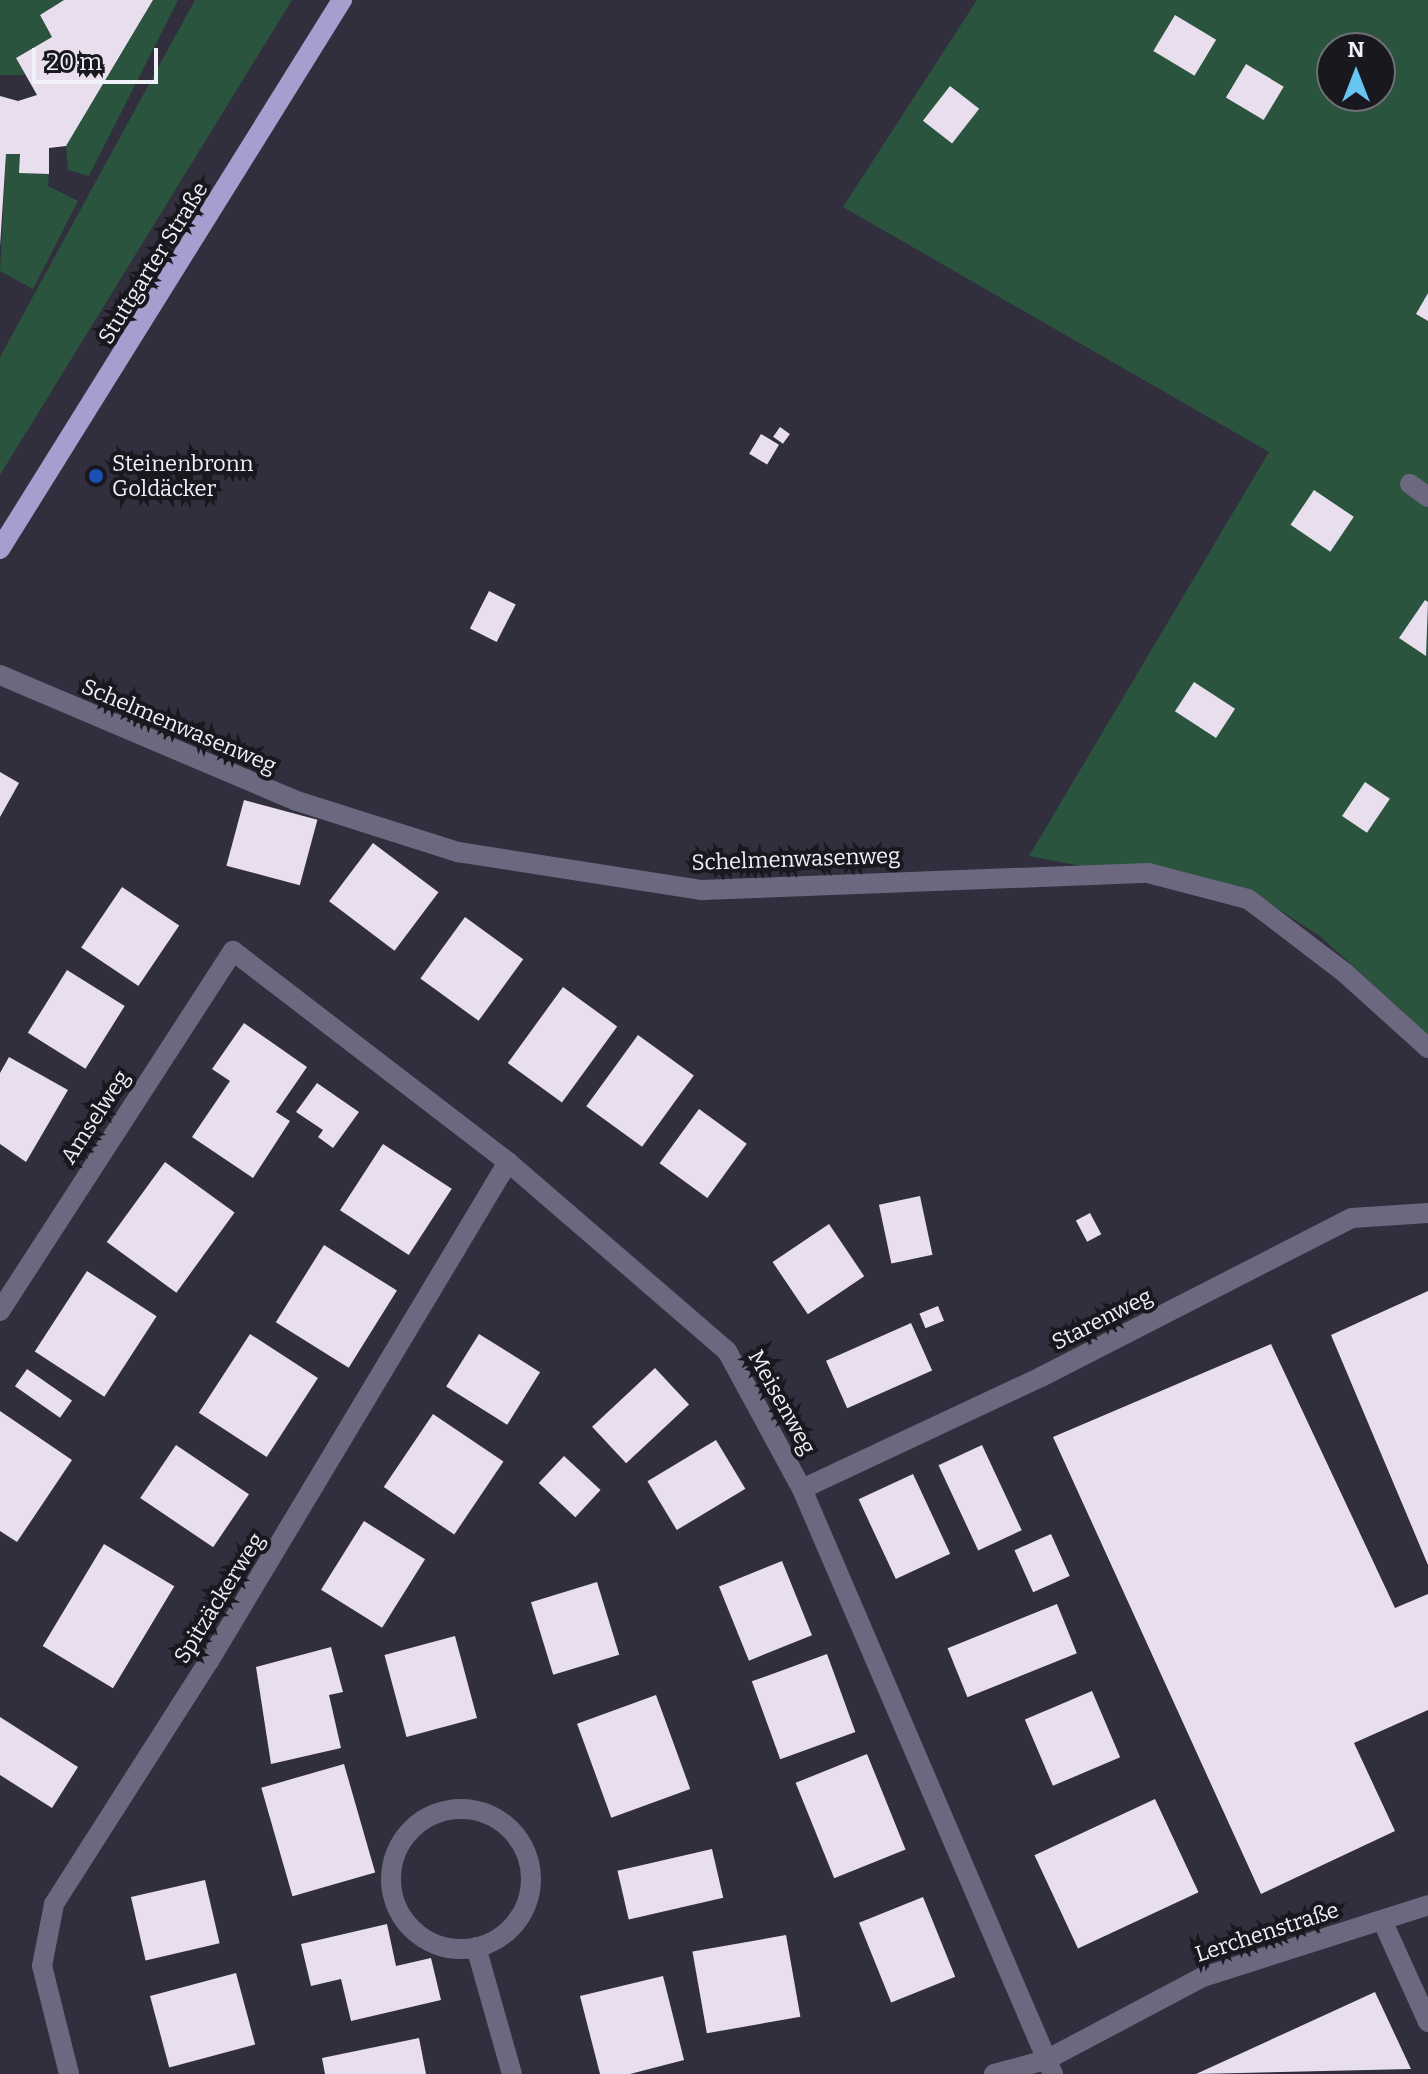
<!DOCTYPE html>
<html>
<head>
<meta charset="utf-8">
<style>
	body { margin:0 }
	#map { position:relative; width:1428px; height:2074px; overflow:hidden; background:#312f3d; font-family:Bitter,serif }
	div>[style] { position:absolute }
	.green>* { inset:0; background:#2b543e }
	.building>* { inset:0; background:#e8deee; transform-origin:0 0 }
	.minor>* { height:20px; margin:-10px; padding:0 10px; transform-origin:10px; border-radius:10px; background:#6c6880 }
	.minor>.ring { margin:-10px; padding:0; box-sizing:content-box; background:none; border:20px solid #6c6880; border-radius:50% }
	.major>* { height:20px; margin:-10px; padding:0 10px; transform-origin:10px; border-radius:10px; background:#a79ecf }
	.dots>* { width:22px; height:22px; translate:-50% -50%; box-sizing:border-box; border:4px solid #19181e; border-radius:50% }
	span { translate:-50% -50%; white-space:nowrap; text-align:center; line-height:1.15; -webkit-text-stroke:8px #19181e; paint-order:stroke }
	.street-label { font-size:22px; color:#f1f1fa }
	.poi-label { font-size:22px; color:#f1f1fa }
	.left { translate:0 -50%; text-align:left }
	.north { position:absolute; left:1316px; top:32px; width:80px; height:80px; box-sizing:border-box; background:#19181e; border:2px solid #6f6f76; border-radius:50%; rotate:0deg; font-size:22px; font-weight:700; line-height:32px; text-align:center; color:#f1f1fa }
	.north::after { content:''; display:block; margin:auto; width:28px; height:36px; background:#68c4f0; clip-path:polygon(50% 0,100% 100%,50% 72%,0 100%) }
	.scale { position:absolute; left:32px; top:48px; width:126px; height:36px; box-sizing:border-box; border:4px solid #f1f1fa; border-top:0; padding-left:10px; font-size:24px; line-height:28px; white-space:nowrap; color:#f1f1fa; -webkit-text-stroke:6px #19181e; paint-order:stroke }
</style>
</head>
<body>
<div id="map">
	<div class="green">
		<div style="clip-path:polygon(0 0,64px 0,40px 15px,52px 37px,16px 58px,25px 75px,0 75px)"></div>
		<div style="clip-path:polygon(153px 0,178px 0,89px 176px,68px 170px,66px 146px)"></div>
		<div style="clip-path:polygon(195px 0,292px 0,0 475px,0 357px)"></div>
		<div style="clip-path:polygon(evenodd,977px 0,1428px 0,1428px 1035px,1321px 937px,1266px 901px,1029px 856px,1269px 452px,843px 207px,977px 0,1332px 48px,1380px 48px,1380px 96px,1332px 96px,1332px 48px)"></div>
		<div style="clip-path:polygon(6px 154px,20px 154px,20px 173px,49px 174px,48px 186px,78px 201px,33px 289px,0 271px)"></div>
	</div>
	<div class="building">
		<div style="clip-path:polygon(64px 0,153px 0,66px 146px,49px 148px,49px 174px,19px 173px,20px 154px,6px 154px,0 246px,0 96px,18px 101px,37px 95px,16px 58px,52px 37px,40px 15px)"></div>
		<div style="left:1175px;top:15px;width:48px;height:42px;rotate:31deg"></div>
		<div style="left:1246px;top:64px;width:44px;height:39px;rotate:31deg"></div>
		<div style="left:950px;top:86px;width:37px;height:44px;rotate:38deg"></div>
		<div style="clip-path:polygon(1428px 293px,1428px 321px,1416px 314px)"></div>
		<div style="left:780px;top:427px;width:12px;height:12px;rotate:35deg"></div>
		<div style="left:761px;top:434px;width:21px;height:23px;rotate:31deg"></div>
		<div style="left:1314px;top:490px;width:48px;height:42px;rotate:34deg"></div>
		<div style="left:489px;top:591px;width:30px;height:42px;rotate:27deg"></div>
		<div style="clip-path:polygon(1425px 600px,1428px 602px,1426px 656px,1399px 638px)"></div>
		<div style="left:1194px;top:682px;width:49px;height:35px;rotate:33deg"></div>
		<div style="clip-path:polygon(0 772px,19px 783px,0 817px)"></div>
		<div style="left:1365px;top:782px;width:30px;height:41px;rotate:34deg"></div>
		<div style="left:244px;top:800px;width:76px;height:68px;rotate:15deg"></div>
		<div style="left:373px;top:843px;width:82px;height:73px;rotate:37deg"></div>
		<div style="left:122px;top:887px;width:69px;height:73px;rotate:34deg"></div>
		<div style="left:465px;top:917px;width:72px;height:76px;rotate:36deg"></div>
		<div style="left:67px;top:970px;width:68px;height:74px;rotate:32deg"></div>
		<div style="left:563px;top:987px;width:67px;height:94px;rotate:36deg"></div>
		<div style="clip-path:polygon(244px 1023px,307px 1067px,276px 1112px,290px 1121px,253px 1178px,192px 1137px,230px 1081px,212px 1069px)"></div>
		<div style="left:638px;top:1035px;width:69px;height:88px;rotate:36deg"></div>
		<div style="clip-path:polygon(9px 1057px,68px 1090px,26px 1162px,0 1144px,0 1073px)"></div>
		<div style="clip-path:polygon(317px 1083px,359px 1112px,333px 1148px,318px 1137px,323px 1130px,296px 1112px)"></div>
		<div style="left:699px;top:1109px;width:59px;height:67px;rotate:36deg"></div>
		<div style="left:383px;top:1144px;width:82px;height:79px;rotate:33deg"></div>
		<div style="left:165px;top:1162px;width:86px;height:99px;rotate:36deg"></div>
		<div style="left:920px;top:1196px;width:60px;height:42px;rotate:78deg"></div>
		<div style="left:1090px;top:1213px;width:24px;height:16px;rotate:62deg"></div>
		<div style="left:829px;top:1224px;width:63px;height:68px;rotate:56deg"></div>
		<div style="left:324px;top:1245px;width:86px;height:91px;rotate:32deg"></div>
		<div style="left:87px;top:1271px;width:83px;height:96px;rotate:33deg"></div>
		<div style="clip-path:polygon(1428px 1291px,1428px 1565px,1331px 1335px)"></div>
		<div style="left:938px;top:1306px;width:16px;height:20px;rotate:68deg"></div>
		<div style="left:911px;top:1323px;width:52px;height:93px;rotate:66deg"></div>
		<div style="left:250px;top:1334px;width:81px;height:94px;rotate:33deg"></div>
		<div style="left:479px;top:1334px;width:72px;height:62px;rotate:32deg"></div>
		<div style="clip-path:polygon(1271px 1344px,1395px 1608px,1428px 1594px,1428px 1710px,1354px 1743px,1395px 1831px,1261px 1894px,1053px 1437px)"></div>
		<div style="left:655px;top:1368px;width:50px;height:86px;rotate:47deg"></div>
		<div style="left:27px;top:1369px;width:55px;height:21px;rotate:35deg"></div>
		<div style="clip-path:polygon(0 1411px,72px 1460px,17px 1542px,0 1531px)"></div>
		<div style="left:433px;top:1414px;width:85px;height:88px;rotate:34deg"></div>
		<div style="left:716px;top:1440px;width:57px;height:80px;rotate:59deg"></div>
		<div style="left:176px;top:1445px;width:88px;height:64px;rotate:34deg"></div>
		<div style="left:982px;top:1445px;width:94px;height:48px;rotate:65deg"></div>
		<div style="left:564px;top:1456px;width:50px;height:37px;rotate:43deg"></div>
		<div style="left:913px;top:1474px;width:88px;height:60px;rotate:65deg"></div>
		<div style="left:364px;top:1521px;width:72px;height:81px;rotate:32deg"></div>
		<div style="left:1051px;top:1534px;width:46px;height:40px;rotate:66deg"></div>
		<div style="left:104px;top:1544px;width:82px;height:119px;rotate:31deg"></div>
		<div style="left:782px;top:1561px;width:80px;height:68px;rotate:68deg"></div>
		<div style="left:597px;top:1582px;width:76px;height:69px;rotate:73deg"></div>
		<div style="left:1057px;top:1604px;width:53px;height:118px;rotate:68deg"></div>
		<div style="left:455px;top:1636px;width:85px;height:73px;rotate:75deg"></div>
		<div style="clip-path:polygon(331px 1647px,343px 1692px,329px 1695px,341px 1748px,271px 1764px,256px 1667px)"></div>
		<div style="left:827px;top:1654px;width:83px;height:80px;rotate:70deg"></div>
		<div style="left:1092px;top:1691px;width:72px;height:73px;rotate:67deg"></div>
		<div style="left:656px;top:1695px;width:100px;height:84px;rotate:70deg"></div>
		<div style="clip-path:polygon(0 1717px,78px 1767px,52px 1808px,0 1775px)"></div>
		<div style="left:867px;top:1754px;width:103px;height:77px;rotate:68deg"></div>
		<div style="left:344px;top:1764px;width:113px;height:86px;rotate:74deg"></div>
		<div style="left:1155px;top:1799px;width:103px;height:133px;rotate:65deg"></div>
		<div style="left:712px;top:1849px;width:50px;height:97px;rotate:77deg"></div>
		<div style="left:205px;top:1880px;width:65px;height:76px;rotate:77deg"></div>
		<div style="left:923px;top:1897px;width:86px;height:69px;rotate:68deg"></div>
		<div style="clip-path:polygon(387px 1924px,396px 1966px,431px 1958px,441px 2000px,351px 2021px,341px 1979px,311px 1986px,301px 1944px)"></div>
		<div style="left:786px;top:1935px;width:83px;height:95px;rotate:80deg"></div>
		<div style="left:236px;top:1973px;width:74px;height:89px;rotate:75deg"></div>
		<div style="clip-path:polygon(663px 1976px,684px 2060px,630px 2074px,600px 2074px,580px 1996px)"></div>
		<div style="clip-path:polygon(1375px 1992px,1411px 2069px,1196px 2074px)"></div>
		<div style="clip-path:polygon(419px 2038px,426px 2074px,325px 2074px,322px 2058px)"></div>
	</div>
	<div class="minor">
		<div style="left:1410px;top:484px;width:22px;rotate:36deg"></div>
		<div style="left:0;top:675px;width:323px;rotate:23deg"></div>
		<div style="left:297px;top:801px;width:169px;rotate:17.6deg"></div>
		<div style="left:458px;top:852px;width:247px;rotate:8.9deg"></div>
		<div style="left:702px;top:890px;width:446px;rotate:-2.2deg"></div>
		<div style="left:1148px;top:873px;width:103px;rotate:14.6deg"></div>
		<div style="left:1248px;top:899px;width:122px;rotate:37.3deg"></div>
		<div style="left:1345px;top:973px;width:112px;rotate:42.1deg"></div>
		<div style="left:0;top:1311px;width:429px;rotate:-57.1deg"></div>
		<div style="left:233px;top:951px;width:347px;rotate:37.5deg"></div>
		<div style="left:508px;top:1162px;width:289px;rotate:40.8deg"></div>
		<div style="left:727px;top:1351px;width:157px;rotate:61.5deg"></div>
		<div style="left:802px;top:1489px;width:637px;rotate:66.78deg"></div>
		<div style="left:802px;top:1489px;width:264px;rotate:-25.1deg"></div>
		<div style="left:1041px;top:1377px;width:349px;rotate:-27.1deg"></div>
		<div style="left:1352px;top:1218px;width:76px;rotate:-3.8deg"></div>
		<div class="ring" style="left:391px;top:1809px;width:120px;height:120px"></div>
		<div style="left:1382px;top:1920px;width:112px;rotate:65.7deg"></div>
		<div style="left:476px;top:1947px;width:132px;rotate:74.2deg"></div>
		<div style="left:69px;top:2074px;width:111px;rotate:-104deg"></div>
		<div style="left:42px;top:1966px;width:63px;rotate:-79deg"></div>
		<div style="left:54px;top:1904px;width:288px;rotate:-57.5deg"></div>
		<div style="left:209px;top:1661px;width:582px;rotate:-59.07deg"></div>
		<div style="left:994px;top:2074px;width:54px;rotate:-15.1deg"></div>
		<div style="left:1046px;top:2060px;width:178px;rotate:-27.9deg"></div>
		<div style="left:1203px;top:1977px;width:236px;rotate:-17.7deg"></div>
	</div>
	<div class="major">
		<div style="left:0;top:549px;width:647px;rotate:-58.08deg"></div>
	</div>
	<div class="dots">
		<div style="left:96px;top:476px;background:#1a4fb4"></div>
	</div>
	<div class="street-label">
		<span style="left:153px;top:263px;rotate:-58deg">Stuttgarter Straße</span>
		<span style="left:179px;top:726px;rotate:23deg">Schelmenwasenweg</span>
		<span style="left:796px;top:859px;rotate:-2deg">Schelmenwasenweg</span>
		<span style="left:95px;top:1117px;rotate:-57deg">Amselweg</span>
		<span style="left:1102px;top:1319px;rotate:-27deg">Starenweg</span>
		<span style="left:782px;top:1402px;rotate:61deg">Meisenweg</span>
		<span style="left:219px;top:1598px;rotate:-58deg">Spitzäckerweg</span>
		<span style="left:1267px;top:1932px;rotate:-18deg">Lerchenstraße</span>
	</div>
	<div class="poi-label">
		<span class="left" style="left:112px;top:476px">Steinenbronn<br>Goldäcker</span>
	</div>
	<div class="north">N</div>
	<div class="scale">20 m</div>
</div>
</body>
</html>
